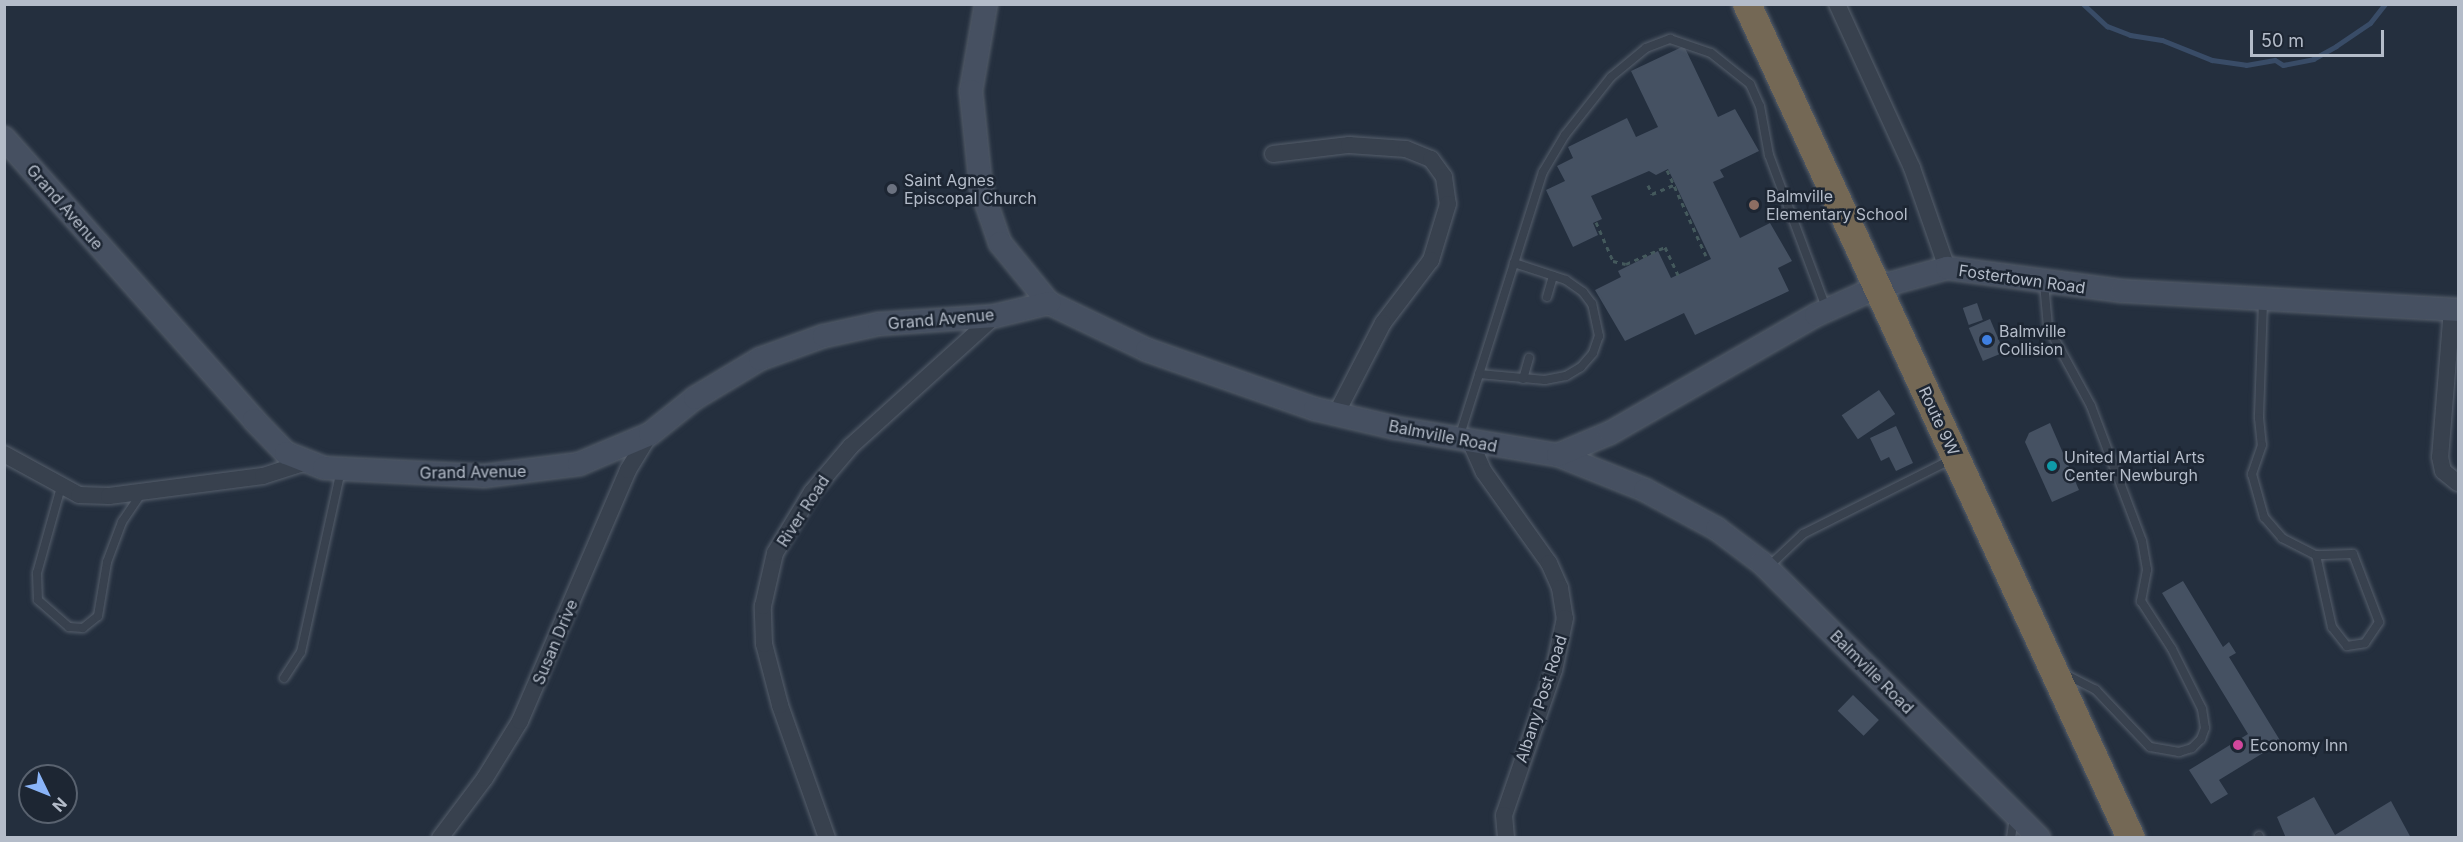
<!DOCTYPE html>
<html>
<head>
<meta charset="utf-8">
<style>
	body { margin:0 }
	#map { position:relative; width:2463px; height:842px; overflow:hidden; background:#242f3e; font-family:Inter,sans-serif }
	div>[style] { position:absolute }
	.stream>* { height:5px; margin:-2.5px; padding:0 2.5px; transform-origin:2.5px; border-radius:2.5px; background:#394c67 }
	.building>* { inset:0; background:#455162; transform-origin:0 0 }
	.path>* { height:3px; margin-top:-1.5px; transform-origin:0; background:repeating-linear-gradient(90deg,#44595c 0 4.5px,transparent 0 9px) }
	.roads { filter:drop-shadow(0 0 2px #565f6c) drop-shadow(0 0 2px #565f6c) }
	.lane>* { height:8px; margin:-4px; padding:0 4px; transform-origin:4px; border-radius:4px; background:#38414e }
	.street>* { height:16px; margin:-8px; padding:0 8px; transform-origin:8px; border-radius:8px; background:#38414e }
	.secondary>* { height:22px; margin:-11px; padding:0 11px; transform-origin:11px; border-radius:11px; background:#465061 }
	.highway>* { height:28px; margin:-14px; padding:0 14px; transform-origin:14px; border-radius:14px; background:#746855 }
	.dots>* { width:16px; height:16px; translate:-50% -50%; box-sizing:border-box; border:3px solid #1d2633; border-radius:50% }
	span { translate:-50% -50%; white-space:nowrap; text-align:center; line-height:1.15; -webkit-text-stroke:5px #1d2633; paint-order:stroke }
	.poi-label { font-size:16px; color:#b4bcc9 }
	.left { translate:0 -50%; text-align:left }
	.street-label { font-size:16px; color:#b4bcc9 }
	.frame { position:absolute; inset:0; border:6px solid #b4bcc9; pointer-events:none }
	.north { position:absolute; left:18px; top:764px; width:60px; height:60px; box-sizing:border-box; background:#1d2633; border:2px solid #59626f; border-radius:50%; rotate:133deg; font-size:16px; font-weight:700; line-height:24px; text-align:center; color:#b4bcc9 }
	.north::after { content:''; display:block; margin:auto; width:21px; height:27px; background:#8ab4f8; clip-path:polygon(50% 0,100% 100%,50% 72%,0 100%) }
	.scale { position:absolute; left:2250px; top:30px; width:134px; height:27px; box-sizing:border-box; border:3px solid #b4bcc9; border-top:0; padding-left:8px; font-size:18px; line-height:21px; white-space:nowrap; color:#b4bcc9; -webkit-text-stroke:4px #1d2633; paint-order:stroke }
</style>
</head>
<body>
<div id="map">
	<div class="stream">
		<div style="left:2083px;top:4px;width:33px;rotate:43deg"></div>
		<div style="left:2107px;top:26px;width:25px;rotate:21deg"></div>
		<div style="left:2130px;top:35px;width:32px;rotate:9deg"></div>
		<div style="left:2162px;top:40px;width:54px;rotate:21.8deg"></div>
		<div style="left:2212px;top:60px;width:34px;rotate:8deg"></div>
		<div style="left:2246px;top:65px;width:29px;rotate:-10deg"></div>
		<div style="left:2275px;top:60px;width:9px;rotate:32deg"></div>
		<div style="left:2283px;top:65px;width:31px;rotate:-11deg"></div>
		<div style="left:2313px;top:59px;width:26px;rotate:-29deg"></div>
		<div style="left:2336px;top:46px;width:41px;rotate:-34.1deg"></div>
		<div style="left:2370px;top:23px;width:24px;rotate:-52deg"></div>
	</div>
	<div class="building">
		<div style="clip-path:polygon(1684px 46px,1718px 117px,1735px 109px,1759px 151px,1720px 170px,1724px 177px,1713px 182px,1740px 238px,1770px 223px,1792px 261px,1778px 268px,1789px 291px,1695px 335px,1684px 313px,1625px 341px,1595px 290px,1621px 277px,1618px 271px,1658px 251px,1671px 278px,1711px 259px,1668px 169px,1656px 175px,1649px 171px,1591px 196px,1602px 219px,1593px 223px,1598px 235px,1573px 247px,1546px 190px,1565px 181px,1557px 166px,1573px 158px,1568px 147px,1627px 118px,1636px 137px,1658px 127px,1631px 71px)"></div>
		<div style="left:1977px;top:303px;width:18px;height:15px;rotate:71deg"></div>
		<div style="left:1990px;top:319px;width:36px;height:23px;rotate:67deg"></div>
		<div style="left:1879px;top:390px;width:29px;height:45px;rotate:56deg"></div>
		<div style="clip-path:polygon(2050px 423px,2079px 490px,2052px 502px,2025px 442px,2029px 433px)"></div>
		<div style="clip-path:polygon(1896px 426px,1913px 463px,1896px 471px,1889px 457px,1881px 461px,1870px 438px)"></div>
		<div style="clip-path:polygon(2183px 581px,2223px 647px,2229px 642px,2236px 653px,2229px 657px,2281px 742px,2219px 780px,2228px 794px,2211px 804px,2189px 770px,2248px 734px,2162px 593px)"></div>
		<div style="left:1853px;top:695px;width:36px;height:22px;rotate:44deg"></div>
		<div style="clip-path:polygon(2314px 797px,2335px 835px,2391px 801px,2411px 838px,2286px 838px,2277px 817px)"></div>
	</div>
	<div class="path">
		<div style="left:1667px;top:170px;width:94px;rotate:65.6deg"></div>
		<div style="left:1648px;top:185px;width:10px;rotate:66deg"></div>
		<div style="left:1652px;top:194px;width:23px;rotate:-23deg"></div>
		<div style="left:1596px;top:222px;width:43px;rotate:66.4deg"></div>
		<div style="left:1613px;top:261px;width:13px;rotate:13deg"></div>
		<div style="left:1626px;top:264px;width:43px;rotate:-23.6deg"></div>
		<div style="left:1665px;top:247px;width:31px;rotate:65deg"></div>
	</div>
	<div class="roads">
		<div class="lane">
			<div style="left:2044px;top:283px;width:44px;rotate:84.8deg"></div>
			<div style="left:2048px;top:327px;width:90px;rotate:61.4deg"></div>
			<div style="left:2091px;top:406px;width:144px;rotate:69.3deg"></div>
			<div style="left:2142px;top:541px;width:29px;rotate:80deg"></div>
			<div style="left:2147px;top:570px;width:32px;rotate:101deg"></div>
			<div style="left:2141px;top:601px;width:57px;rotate:57.1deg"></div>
			<div style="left:2172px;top:649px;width:67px;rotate:63.4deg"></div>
			<div style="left:2202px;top:709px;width:19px;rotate:81deg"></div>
			<div style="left:2205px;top:728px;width:12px;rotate:110deg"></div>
			<div style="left:2201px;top:739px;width:13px;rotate:135deg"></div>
			<div style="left:2192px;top:748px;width:14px;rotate:163deg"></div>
			<div style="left:2179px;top:752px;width:29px;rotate:-170deg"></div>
			<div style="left:2150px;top:747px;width:79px;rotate:-133.5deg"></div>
			<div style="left:2096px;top:690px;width:39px;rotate:-153deg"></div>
			<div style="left:1547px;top:297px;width:22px;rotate:-74deg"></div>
			<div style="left:2263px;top:301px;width:117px;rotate:92deg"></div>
			<div style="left:2259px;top:418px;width:27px;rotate:84deg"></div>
			<div style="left:2262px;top:445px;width:31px;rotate:109deg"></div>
			<div style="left:2252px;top:474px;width:45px;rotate:74.4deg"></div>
			<div style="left:2264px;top:517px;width:28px;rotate:49deg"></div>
			<div style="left:2282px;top:538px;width:38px;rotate:27deg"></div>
			<div style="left:2316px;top:555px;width:74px;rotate:77.5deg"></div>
			<div style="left:2332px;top:627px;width:24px;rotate:52deg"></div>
			<div style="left:2347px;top:646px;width:18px;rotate:-9deg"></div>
			<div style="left:2365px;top:643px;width:25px;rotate:-56deg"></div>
			<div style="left:2379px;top:622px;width:73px;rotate:-110.9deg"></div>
			<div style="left:2353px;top:554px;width:37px;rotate:178deg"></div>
			<div style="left:1479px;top:374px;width:66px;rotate:5.2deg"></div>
			<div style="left:1545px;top:380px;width:21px;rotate:-11deg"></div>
			<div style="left:1566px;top:376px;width:17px;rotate:-31deg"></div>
			<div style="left:1581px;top:367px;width:18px;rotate:-49deg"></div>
			<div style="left:1593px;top:353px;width:18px;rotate:-71deg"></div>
			<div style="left:1599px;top:336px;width:33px;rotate:-102deg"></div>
			<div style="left:1592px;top:304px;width:15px;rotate:-127deg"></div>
			<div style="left:1583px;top:292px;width:21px;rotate:-145deg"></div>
			<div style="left:1566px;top:280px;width:55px;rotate:-161.9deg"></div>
			<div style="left:1523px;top:379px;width:22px;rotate:-74deg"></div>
			<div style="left:1459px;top:438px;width:279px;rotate:-72.5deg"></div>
			<div style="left:1543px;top:172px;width:43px;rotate:-59.3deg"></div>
			<div style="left:1565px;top:135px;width:74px;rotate:-51.6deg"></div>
			<div style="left:1611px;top:77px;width:45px;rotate:-39.6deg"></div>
			<div style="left:1646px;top:48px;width:26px;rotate:-21deg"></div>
			<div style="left:1670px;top:39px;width:43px;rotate:18.9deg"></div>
			<div style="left:1711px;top:53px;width:50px;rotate:38.5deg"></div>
			<div style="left:1750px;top:84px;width:24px;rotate:66deg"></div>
			<div style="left:1760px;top:106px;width:50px;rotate:79.6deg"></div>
			<div style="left:1769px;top:155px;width:165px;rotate:69.5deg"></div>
			<div style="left:61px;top:487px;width:89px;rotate:105.6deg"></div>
			<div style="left:37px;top:573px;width:27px;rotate:88deg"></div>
			<div style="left:38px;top:600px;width:41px;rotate:41.1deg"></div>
			<div style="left:69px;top:627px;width:14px;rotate:4deg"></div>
			<div style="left:83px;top:628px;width:19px;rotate:-39deg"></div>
			<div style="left:98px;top:616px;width:55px;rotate:-80.5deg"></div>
			<div style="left:107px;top:562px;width:43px;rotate:-69.4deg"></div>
			<div style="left:122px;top:522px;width:36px;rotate:-56deg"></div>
			<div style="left:1768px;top:567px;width:48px;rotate:-43.3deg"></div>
			<div style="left:1803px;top:534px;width:167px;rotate:-26.7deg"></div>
			<div style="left:284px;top:678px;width:31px;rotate:-57deg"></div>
			<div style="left:301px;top:652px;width:186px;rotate:-77.6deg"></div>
			<div style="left:2259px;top:836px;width:2px;rotate:63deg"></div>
			<div style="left:2011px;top:838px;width:21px;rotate:-82deg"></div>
		</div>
		<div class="street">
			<div style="left:1837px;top:4px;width:180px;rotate:65.4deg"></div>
			<div style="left:1912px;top:168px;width:106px;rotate:70.7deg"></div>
			<div style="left:1273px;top:154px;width:77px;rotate:-6.8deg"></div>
			<div style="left:1349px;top:145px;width:57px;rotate:4deg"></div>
			<div style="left:1406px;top:149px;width:27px;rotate:22deg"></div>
			<div style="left:1431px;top:159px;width:22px;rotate:54deg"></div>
			<div style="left:1444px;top:177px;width:27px;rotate:82deg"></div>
			<div style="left:1448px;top:204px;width:59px;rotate:106.9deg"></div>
			<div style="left:1431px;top:260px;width:79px;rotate:127.3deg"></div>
			<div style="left:1383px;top:323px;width:102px;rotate:117.3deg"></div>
			<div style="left:2452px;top:309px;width:148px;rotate:94.6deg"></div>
			<div style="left:2440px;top:457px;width:14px;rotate:78deg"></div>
			<div style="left:2443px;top:471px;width:19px;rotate:39deg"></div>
			<div style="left:1470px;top:441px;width:34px;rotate:66deg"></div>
			<div style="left:1484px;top:472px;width:112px;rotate:54.5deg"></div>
			<div style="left:1549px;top:563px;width:27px;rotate:66deg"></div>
			<div style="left:1560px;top:588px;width:30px;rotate:81deg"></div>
			<div style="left:1565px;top:618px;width:53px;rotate:101.9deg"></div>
			<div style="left:1554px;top:670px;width:153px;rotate:109deg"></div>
			<div style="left:1504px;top:815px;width:23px;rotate:85deg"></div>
			<div style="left:4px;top:454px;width:85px;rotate:28.7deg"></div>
			<div style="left:79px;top:495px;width:30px;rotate:2deg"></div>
			<div style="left:109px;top:496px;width:155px;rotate:-7.4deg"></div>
			<div style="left:263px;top:476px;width:42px;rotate:-18deg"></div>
			<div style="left:440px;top:838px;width:75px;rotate:-53.1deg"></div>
			<div style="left:485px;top:778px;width:67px;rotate:-58.4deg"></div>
			<div style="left:520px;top:721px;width:273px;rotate:-66.7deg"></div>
			<div style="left:628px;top:470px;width:42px;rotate:-58.6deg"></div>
			<div style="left:827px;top:838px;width:141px;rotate:-109.5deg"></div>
			<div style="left:780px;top:705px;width:63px;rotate:-104.7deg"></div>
			<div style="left:764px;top:644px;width:38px;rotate:-92deg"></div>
			<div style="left:763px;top:606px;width:54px;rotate:-77.2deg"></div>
			<div style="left:775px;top:553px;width:71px;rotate:-58.8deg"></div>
			<div style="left:812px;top:492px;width:60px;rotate:-49.7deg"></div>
			<div style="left:851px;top:446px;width:194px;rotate:-42.1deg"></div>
		</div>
		<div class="secondary">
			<div style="left:986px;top:4px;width:88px;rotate:99.8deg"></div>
			<div style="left:971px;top:91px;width:98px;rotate:84.1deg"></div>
			<div style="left:981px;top:188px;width:58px;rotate:70.9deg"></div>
			<div style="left:1000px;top:243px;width:77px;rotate:50.8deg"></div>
			<div style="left:1049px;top:303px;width:109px;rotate:25.6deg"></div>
			<div style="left:1147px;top:350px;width:178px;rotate:19.4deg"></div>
			<div style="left:1315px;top:409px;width:83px;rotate:13.2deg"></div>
			<div style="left:1396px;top:428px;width:164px;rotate:9.5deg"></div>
			<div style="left:1558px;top:455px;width:94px;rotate:21.9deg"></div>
			<div style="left:1645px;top:490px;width:82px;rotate:28.4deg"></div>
			<div style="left:1717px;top:529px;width:56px;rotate:37.1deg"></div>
			<div style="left:1762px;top:563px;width:390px;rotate:44.8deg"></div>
			<div style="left:4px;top:138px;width:377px;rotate:48.4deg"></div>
			<div style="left:254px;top:420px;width:46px;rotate:45.9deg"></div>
			<div style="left:286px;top:453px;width:41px;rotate:21.5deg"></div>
			<div style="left:324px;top:468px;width:160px;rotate:2.9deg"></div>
			<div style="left:484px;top:476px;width:96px;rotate:-7.2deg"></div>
			<div style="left:579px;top:464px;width:77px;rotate:-22.9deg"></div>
			<div style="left:650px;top:434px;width:58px;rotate:-38.7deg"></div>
			<div style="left:695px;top:398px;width:76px;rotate:-31deg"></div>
			<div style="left:760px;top:359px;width:68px;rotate:-19.8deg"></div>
			<div style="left:824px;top:336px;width:56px;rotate:-12.3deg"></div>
			<div style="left:879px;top:324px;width:116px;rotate:-3.9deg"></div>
			<div style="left:995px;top:316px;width:56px;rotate:-13.5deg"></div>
			<div style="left:1558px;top:455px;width:56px;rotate:-22.9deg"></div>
			<div style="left:1610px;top:433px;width:237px;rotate:-29.8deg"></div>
			<div style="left:1816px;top:315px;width:68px;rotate:-24.3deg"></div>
			<div style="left:1878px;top:287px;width:72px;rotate:-15.4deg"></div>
			<div style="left:1947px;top:268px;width:177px;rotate:7.5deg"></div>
			<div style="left:2122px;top:291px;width:337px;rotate:3.2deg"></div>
		</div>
		<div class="highway">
			<div style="left:1747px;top:4px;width:918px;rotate:65.28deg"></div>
		</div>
	</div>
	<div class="dots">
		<div style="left:892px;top:189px;background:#6b7280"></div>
		<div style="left:1754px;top:205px;background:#8d6e63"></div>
		<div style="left:1987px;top:340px;background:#3f7fe0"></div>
		<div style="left:2052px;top:466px;background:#0f9aa8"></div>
		<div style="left:2238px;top:745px;background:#d1479c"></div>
	</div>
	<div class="poi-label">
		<span class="left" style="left:904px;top:189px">Saint Agnes<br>Episcopal Church</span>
		<span class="left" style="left:1766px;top:205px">Balmville<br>Elementary School</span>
		<span class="left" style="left:1999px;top:340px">Balmville<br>Collision</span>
		<span class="left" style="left:2064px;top:466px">United Martial Arts<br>Center Newburgh</span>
		<span class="left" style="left:2250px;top:745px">Economy Inn</span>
	</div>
	<div class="street-label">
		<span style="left:65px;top:207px;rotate:49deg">Grand Avenue</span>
		<span style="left:2022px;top:279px;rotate:8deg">Fostertown Road</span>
		<span style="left:941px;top:319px;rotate:-5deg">Grand Avenue</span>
		<span style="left:1939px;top:421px;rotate:65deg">Route 9W</span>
		<span style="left:1443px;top:436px;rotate:11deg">Balmville Road</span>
		<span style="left:473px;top:472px;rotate:-1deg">Grand Avenue</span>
		<span style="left:803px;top:511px;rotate:-57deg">River Road</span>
		<span style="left:555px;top:642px;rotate:-67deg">Susan Drive</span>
		<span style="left:1872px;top:672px;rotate:45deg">Balmville Road</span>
		<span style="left:1541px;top:699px;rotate:-72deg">Albany Post Road</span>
	</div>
	<div class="frame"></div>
	<div class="north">N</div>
	<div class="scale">50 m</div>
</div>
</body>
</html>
